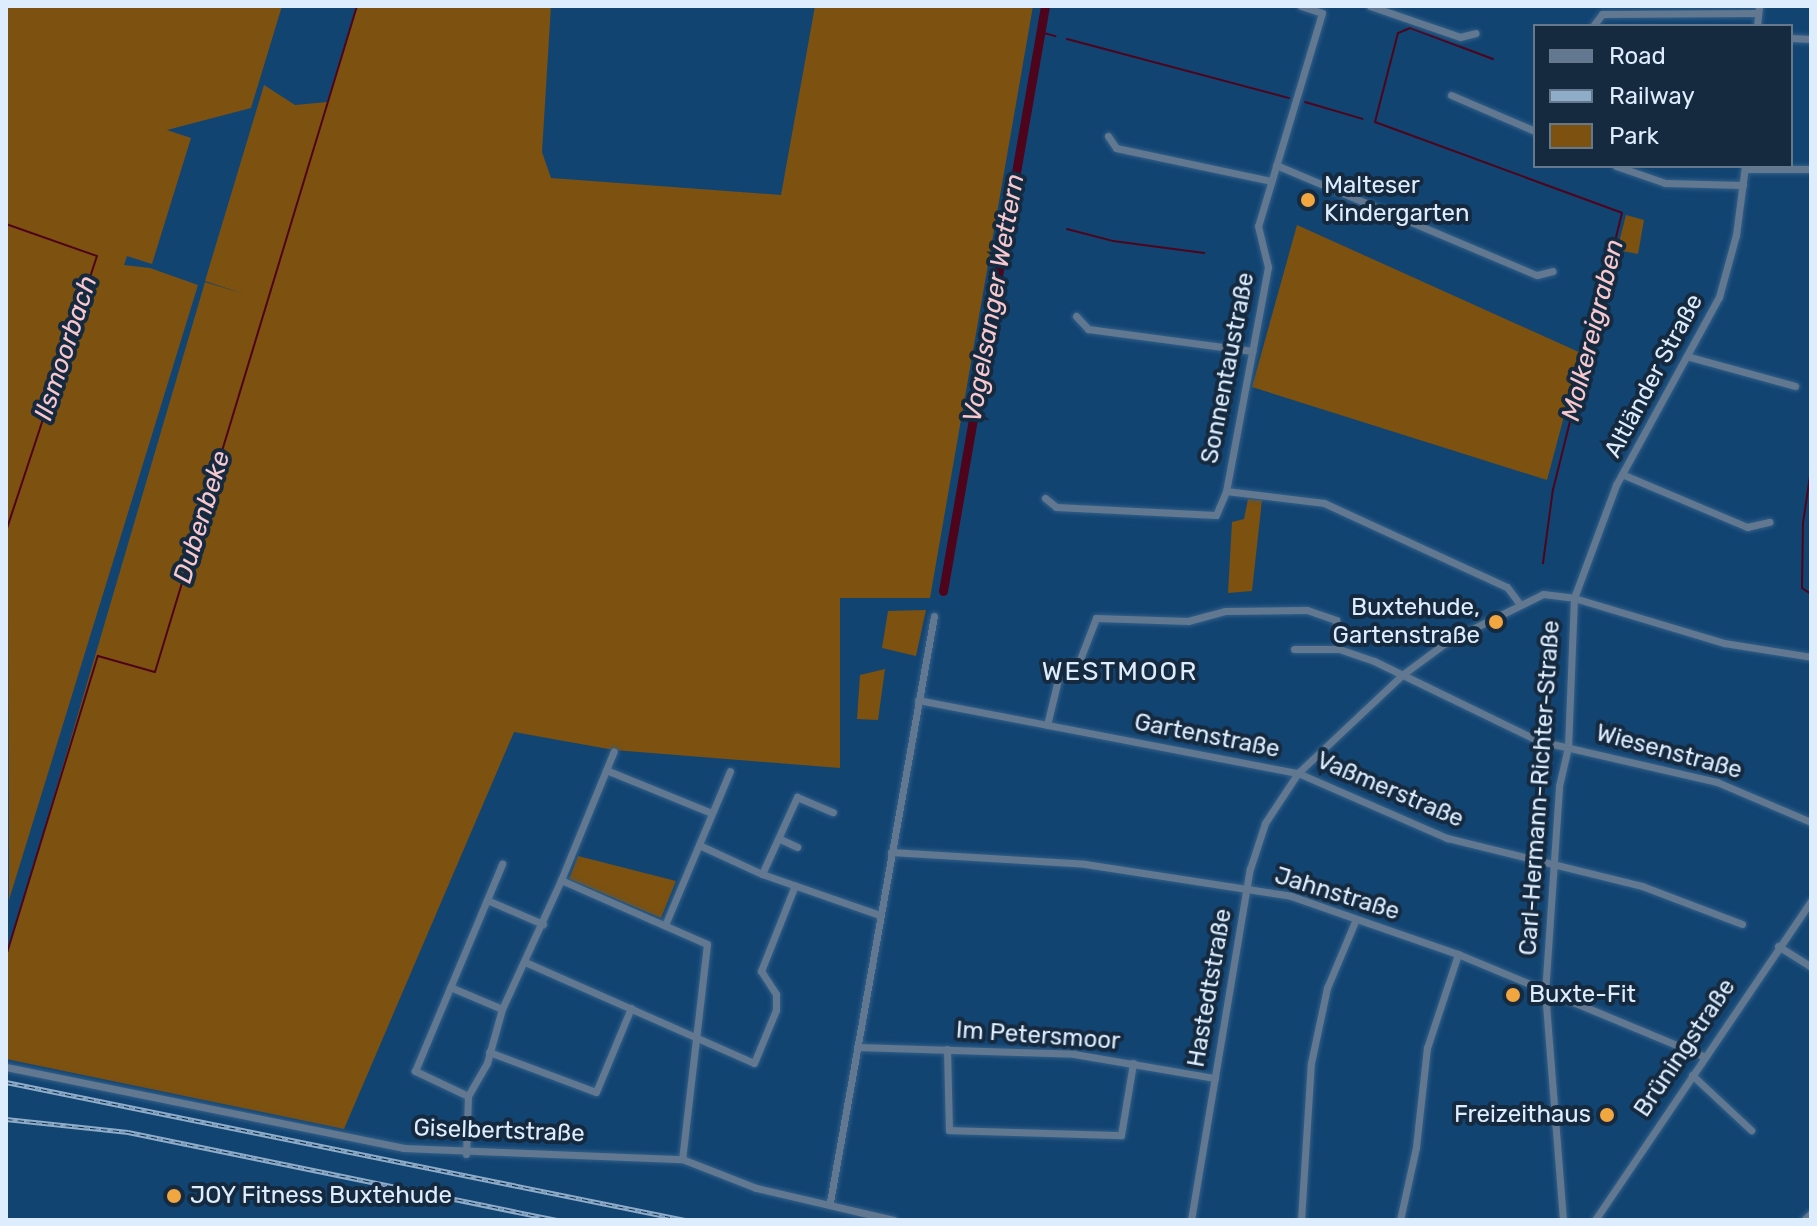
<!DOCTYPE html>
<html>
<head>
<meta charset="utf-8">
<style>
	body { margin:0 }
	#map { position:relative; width:1817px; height:1226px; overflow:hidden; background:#124472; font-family:Rubik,sans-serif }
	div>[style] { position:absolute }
	.green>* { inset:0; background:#7d510f }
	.stream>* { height:2px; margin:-1px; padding:0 1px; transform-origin:1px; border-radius:1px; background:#4e041b }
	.canal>* { height:9px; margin:-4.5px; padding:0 4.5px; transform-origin:4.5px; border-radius:4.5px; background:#4e041b }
	.roads { filter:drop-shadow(0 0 2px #325f88) drop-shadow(0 0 2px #325f88) }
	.street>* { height:7px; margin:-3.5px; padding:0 3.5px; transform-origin:3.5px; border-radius:3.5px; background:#617890 }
	.rail>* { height:5px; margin-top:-2.5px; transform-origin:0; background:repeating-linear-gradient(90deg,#162a3f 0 6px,#8facc8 0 12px); box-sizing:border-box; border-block:2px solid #8facc8 }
	.dots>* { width:22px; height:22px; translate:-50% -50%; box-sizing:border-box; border:4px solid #162a3f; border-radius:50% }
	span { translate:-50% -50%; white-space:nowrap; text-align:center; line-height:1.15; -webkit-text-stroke:8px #162a3f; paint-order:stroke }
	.poi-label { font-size:24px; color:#ddedfd }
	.left { translate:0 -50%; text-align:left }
	.right { translate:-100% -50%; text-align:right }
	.street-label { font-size:24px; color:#ddedfd }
	.water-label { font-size:26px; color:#f7c8ce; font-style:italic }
	.neighbourhood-label { font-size:26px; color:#ddedfd; letter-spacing:2px }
	.frame { position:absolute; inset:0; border:8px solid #ddedfd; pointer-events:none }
	.legend { position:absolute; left:1533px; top:24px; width:260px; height:144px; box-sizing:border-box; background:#162a3f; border:2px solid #66788b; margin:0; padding:10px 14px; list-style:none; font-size:24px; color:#ddedfd }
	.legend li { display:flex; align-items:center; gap:16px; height:40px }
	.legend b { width:40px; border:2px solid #66788b }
</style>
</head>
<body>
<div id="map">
	<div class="green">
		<div style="clip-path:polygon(6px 6px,282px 6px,251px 108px,167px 130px,191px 138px,152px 264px,127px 256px,124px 265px,150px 268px,198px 285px,9px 900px)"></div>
		<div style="clip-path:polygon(357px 6px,551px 6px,542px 152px,551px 178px,781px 195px,815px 6px,1033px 6px,930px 598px,840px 598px,840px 768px,614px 750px,514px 732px,344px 1129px,6px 1059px,6px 959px,205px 282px,244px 294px,205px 281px,264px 85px,295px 105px,327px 102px)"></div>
		<div style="clip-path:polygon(1626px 215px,1644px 220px,1638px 254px,1617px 250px)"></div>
		<div style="clip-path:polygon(1297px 225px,1581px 353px,1547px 480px,1252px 387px)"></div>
		<div style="clip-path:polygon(1248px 499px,1262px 500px,1252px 591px,1228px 593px,1232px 522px,1244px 519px)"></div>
		<div style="clip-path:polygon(926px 610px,916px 656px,882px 648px,888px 611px)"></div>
		<div style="clip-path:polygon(885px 669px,878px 720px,857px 719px,860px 675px)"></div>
		<div style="clip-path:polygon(578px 856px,676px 881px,661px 918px,569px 879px)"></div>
	</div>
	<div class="stream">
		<div style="left:1040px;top:32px;width:16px;rotate:15deg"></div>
		<div style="left:1067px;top:39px;width:230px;rotate:14.9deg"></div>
		<div style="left:1493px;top:59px;width:89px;rotate:-159.5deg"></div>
		<div style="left:1410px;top:28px;width:13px;rotate:157deg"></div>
		<div style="left:1398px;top:33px;width:92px;rotate:104.5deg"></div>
		<div style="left:1375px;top:122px;width:263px;rotate:20.2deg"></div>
		<div style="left:1622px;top:213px;width:284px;rotate:104deg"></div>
		<div style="left:1553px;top:489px;width:75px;rotate:97.7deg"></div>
		<div style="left:1305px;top:102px;width:60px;rotate:16.3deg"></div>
		<div style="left:6px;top:224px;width:96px;rotate:19.4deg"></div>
		<div style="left:97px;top:256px;width:290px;rotate:108.3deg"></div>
		<div style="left:1067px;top:229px;width:48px;rotate:14.6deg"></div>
		<div style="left:1113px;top:241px;width:92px;rotate:7.5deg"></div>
		<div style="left:1811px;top:469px;width:55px;rotate:98.4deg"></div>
		<div style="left:1803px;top:523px;width:65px;rotate:90.9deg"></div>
		<div style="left:1802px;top:588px;width:11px;rotate:34deg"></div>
		<div style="left:6px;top:956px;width:314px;rotate:-73deg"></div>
		<div style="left:98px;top:656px;width:59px;rotate:15.7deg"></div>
		<div style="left:155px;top:672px;width:696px;rotate:-73.13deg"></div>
	</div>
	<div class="canal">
		<div style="left:943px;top:591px;width:594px;rotate:-80.11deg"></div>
	</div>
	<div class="roads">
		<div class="street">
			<div style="left:1301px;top:6px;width:22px;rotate:18deg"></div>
			<div style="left:1322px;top:13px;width:222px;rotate:106.7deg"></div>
			<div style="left:1258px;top:226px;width:42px;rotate:76.3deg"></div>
			<div style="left:1268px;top:267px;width:228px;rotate:100.6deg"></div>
			<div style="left:1226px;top:491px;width:99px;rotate:7deg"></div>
			<div style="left:1324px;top:503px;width:201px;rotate:24.7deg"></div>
			<div style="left:1507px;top:587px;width:21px;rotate:53deg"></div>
			<div style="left:1370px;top:6px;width:95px;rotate:19deg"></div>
			<div style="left:1460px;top:37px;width:16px;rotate:-14deg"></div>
			<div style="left:1593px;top:26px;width:15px;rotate:-53deg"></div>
			<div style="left:1602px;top:14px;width:156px;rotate:-0.4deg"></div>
			<div style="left:1757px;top:26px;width:20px;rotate:-84deg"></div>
			<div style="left:1791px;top:38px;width:20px;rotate:3deg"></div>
			<div style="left:1451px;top:95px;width:91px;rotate:23.2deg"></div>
			<div style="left:1108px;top:136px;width:14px;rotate:56deg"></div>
			<div style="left:1116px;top:148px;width:158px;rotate:12deg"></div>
			<div style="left:1276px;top:165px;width:283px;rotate:22.9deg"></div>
			<div style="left:1537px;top:275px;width:16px;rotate:-14deg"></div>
			<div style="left:1616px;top:166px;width:52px;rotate:19.1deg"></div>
			<div style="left:1665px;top:183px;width:78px;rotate:1.5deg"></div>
			<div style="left:1745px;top:169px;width:66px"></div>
			<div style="left:1076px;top:316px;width:18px;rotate:47deg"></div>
			<div style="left:1088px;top:329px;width:166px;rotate:7.6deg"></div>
			<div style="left:1690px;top:357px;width:109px;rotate:15.4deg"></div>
			<div style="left:1624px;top:475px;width:134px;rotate:22.9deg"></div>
			<div style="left:1747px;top:527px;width:23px;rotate:-13deg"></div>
			<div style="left:1045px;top:498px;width:14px;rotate:39deg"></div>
			<div style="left:1056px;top:507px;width:160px;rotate:2.9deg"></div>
			<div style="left:1216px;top:515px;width:26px;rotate:-67deg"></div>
			<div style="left:1294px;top:649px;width:45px"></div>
			<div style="left:1339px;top:649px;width:37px;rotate:19deg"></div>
			<div style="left:1374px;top:661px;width:183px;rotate:25.9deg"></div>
			<div style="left:1539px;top:741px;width:183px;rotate:13deg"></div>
			<div style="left:1717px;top:782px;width:102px;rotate:23.1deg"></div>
			<div style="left:918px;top:700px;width:387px;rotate:10.9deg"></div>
			<div style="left:1298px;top:773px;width:163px;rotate:23.6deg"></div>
			<div style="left:1447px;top:838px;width:201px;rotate:13.8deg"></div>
			<div style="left:1642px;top:886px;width:107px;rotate:20.8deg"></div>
			<div style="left:1047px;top:725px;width:60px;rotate:-76.4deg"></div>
			<div style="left:1061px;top:667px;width:19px;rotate:-16deg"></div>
			<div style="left:1079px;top:662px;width:47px;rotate:-68.9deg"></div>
			<div style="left:1096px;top:618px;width:92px;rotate:1.9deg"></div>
			<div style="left:1188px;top:621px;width:38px;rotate:-15deg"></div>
			<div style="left:1225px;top:611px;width:82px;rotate:-0.7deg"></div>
			<div style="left:1307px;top:610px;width:31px;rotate:19deg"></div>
			<div style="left:1336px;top:620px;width:29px;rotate:84deg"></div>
			<div style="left:606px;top:770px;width:114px;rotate:22.1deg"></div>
			<div style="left:780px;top:839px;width:19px;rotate:25deg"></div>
			<div style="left:699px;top:845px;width:69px;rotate:24.7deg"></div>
			<div style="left:762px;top:874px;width:125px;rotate:19.2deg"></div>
			<div style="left:891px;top:852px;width:194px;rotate:3.5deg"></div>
			<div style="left:1085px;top:864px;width:208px;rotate:8.8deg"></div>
			<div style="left:1291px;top:896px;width:177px;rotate:19.2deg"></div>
			<div style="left:1458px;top:954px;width:265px;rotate:22.6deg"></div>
			<div style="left:762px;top:874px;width:85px;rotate:-65.6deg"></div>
			<div style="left:797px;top:797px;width:39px;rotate:23deg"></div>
			<div style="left:561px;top:880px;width:139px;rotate:-67.7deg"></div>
			<div style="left:487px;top:900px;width:61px;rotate:23.2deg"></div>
			<div style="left:665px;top:925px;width:167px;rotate:-67.1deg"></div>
			<div style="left:1778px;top:946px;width:39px;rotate:32deg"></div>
			<div style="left:525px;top:962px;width:250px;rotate:23.8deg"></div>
			<div style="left:754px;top:1063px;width:57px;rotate:-67.5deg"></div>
			<div style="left:776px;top:1010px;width:16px;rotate:-90deg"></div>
			<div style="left:776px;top:994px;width:27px;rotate:-123deg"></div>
			<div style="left:761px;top:971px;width:92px;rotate:-68.4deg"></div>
			<div style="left:450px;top:987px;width:56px;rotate:22.9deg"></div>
			<div style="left:857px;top:1047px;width:217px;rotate:1.8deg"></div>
			<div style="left:1074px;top:1054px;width:143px;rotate:9.7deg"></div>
			<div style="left:947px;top:1049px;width:81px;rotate:88.6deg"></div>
			<div style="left:949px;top:1130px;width:172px;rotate:1.7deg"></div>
			<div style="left:1121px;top:1135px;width:73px;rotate:-80.5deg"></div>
			<div style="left:489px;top:1052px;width:114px;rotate:20.5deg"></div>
			<div style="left:596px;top:1092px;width:91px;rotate:-67.4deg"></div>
			<div style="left:6px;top:1067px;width:405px;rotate:11.5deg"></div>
			<div style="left:403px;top:1148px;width:279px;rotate:2.3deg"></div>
			<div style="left:682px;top:1159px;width:79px;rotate:21.4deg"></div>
			<div style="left:756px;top:1188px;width:141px;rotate:13.1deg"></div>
			<div style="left:1692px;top:1075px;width:81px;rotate:43deg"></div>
			<div style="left:468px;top:1096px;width:59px;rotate:-154.7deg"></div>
			<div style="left:415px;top:1071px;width:225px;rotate:-67.2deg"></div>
			<div style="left:466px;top:1154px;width:58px;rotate:-88deg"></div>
			<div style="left:468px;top:1096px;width:38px;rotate:-60deg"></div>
			<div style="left:487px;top:1063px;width:56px;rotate:-74.5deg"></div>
			<div style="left:502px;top:1009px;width:142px;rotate:-65.4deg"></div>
			<div style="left:561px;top:880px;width:159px;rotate:23.7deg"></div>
			<div style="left:707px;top:944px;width:216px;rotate:96.6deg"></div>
			<div style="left:830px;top:1202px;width:595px;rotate:-79.94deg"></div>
			<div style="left:1191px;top:1220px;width:356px;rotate:-80.5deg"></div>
			<div style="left:1250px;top:869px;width:48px;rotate:-71.9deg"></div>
			<div style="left:1265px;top:823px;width:60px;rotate:-56.6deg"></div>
			<div style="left:1298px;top:773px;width:143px;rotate:-43.3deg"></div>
			<div style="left:1402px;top:675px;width:57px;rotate:-36.5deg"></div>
			<div style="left:1448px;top:641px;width:106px;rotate:-26.3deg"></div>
			<div style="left:1543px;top:594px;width:31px;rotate:7deg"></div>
			<div style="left:1574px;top:598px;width:157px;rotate:16.7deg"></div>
			<div style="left:1724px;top:643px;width:88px;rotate:9.1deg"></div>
			<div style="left:1301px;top:1220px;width:157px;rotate:-86.4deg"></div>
			<div style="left:1311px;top:1063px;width:77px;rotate:-78deg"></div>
			<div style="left:1327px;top:988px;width:75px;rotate:-67.2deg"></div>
			<div style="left:1400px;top:1220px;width:75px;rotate:-77.6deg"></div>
			<div style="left:1416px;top:1147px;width:100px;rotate:-83.7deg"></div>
			<div style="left:1427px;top:1048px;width:99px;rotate:-71.7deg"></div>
			<div style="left:1563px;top:1220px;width:228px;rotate:-94.5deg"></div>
			<div style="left:1545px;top:993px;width:207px;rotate:-86.1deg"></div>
			<div style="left:1559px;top:786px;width:40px;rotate:-77deg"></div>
			<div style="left:1568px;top:747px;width:149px;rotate:-87.7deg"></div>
			<div style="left:1574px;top:598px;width:121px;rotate:-69.6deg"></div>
			<div style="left:1616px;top:485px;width:214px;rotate:-61.3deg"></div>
			<div style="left:1719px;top:297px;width:64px;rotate:-74.7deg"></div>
			<div style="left:1736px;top:235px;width:70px;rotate:-82.6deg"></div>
			<div style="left:1595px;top:1220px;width:385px;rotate:-55.9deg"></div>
			<div style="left:1804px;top:1220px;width:10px;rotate:-45deg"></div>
		</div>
	</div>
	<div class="rail">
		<div style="left:6px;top:1082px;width:693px;rotate:11.49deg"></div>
		<div style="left:6px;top:1119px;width:123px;rotate:6.1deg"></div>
		<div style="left:128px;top:1132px;width:438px;rotate:11.6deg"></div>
	</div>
	<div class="dots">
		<div style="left:1308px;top:200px;background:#f1a640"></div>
		<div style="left:1496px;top:622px;background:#f1a640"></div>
		<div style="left:1513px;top:995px;background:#f1a640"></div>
		<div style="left:1607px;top:1115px;background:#f1a640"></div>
		<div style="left:174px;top:1196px;background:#f1a640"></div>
	</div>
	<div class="poi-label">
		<span class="left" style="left:1324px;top:200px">Malteser<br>Kindergarten</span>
		<span class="right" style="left:1480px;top:622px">Buxtehude,<br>Gartenstraße</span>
		<span class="left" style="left:1529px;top:995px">Buxte-Fit</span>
		<span class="right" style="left:1591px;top:1115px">Freizeithaus</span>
		<span class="left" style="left:190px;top:1196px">JOY Fitness Buxtehude</span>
	</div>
	<div class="street-label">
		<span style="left:1228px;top:368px;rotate:-79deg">Sonnentaustraße</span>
		<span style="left:1654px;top:376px;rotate:-62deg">Altländer Straße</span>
		<span style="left:1207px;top:736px;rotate:11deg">Gartenstraße</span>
		<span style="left:1669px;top:752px;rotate:15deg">Wiesenstraße</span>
		<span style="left:1540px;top:788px;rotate:-86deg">Carl-Hermann-Richter-Straße</span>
		<span style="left:1390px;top:790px;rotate:23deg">Vaßmerstraße</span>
		<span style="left:1337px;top:894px;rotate:17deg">Jahnstraße</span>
		<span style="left:1210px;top:988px;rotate:-80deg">Hastedtstraße</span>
		<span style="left:1038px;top:1036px;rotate:4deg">Im Petersmoor</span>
		<span style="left:1685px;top:1048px;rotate:-56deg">Brüningstraße</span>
		<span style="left:499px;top:1131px;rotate:2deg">Giselbertstraße</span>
	</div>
	<div class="water-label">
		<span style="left:994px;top:298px;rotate:-80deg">Vogelsanger Wettern</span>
		<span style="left:1593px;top:330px;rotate:-76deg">Molkereigraben</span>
		<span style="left:66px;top:348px;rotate:-72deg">Ilsmoorbach</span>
		<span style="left:202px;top:517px;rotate:-73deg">Dubenbeke</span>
	</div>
	<div class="neighbourhood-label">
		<span style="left:1120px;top:672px">WESTMOOR</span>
	</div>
	<div class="frame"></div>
	<ul class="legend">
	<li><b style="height:10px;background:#617890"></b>Road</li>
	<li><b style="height:10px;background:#8facc8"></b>Railway</li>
	<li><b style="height:22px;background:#7d510f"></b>Park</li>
	</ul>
</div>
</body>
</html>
